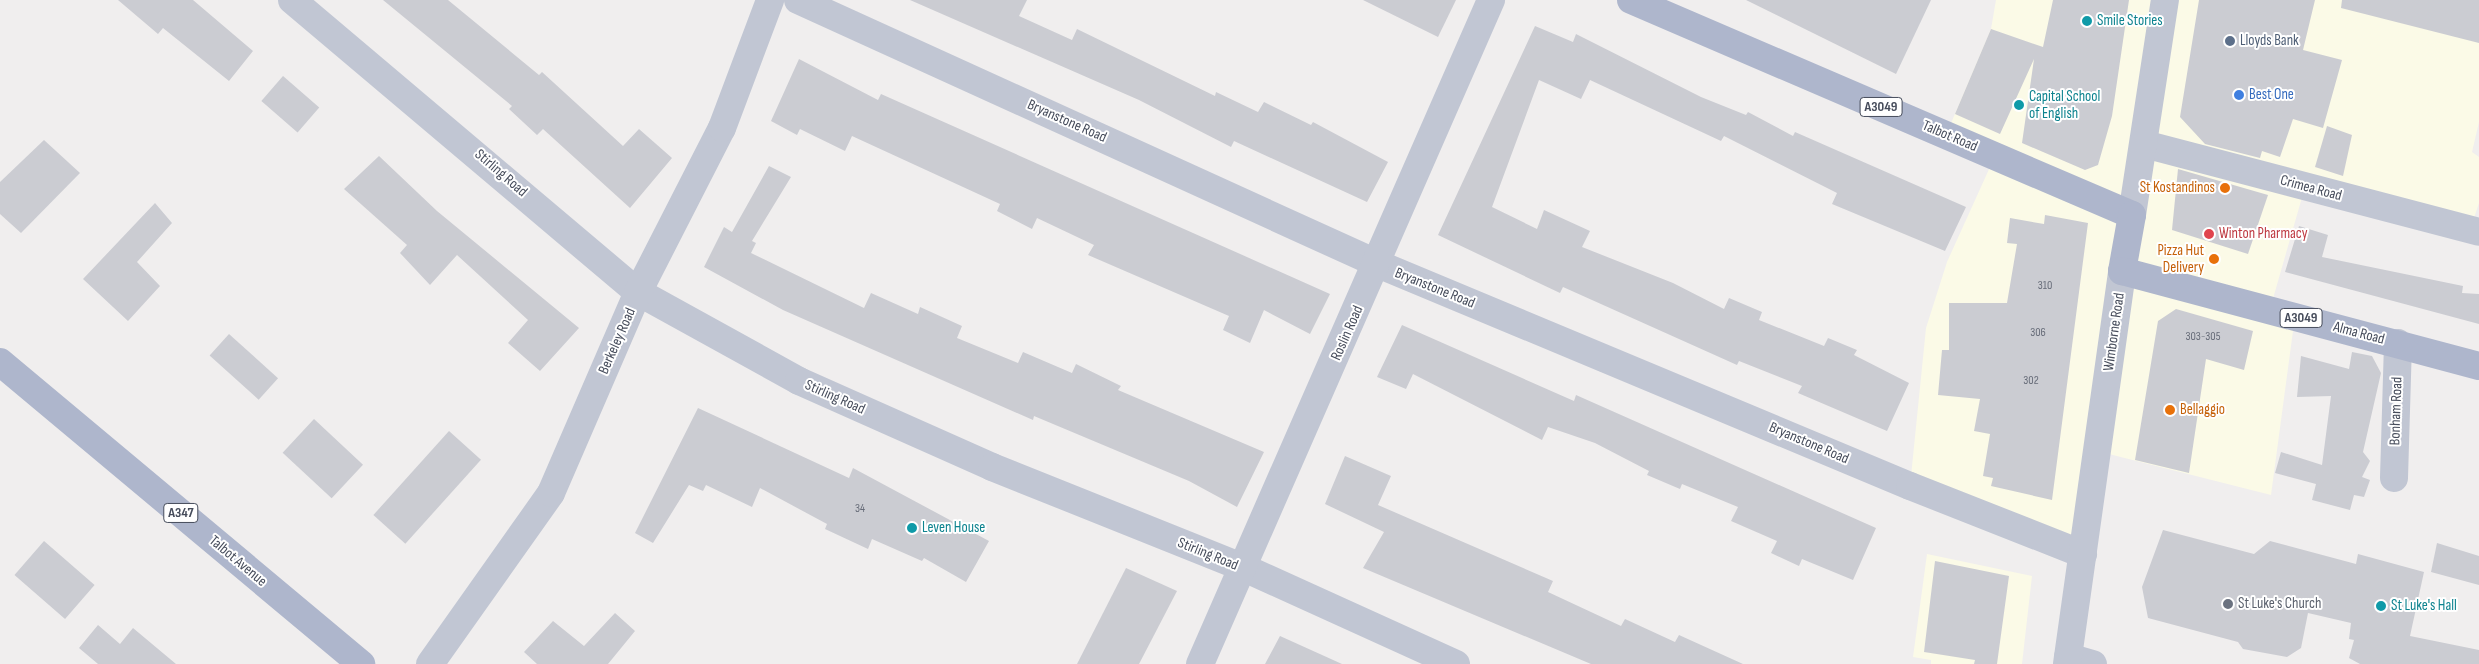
<!DOCTYPE html>
<html>
<head>
<meta charset="utf-8">
<style>
	body { margin:0 }
	#map { position:relative; width:2479px; height:664px; overflow:hidden; background:#f0eeee; font-family:"Sofia Sans Condensed",sans-serif }
	div>[style] { position:absolute }
	.commercial>* { inset:0; background:#fbfae7 }
	.building>* { inset:0; background:#cbccd2; transform-origin:0 0 }
	.minor>* { height:28px; margin:-14px; padding:0 14px; transform-origin:14px; border-radius:14px; background:#c1c6d3 }
	.major>* { height:28px; margin:-14px; padding:0 14px; transform-origin:14px; border-radius:14px; background:#aeb6cc }
	.dots>* { width:14px; height:14px; translate:-50% -50%; box-sizing:border-box; border:2px solid #fff; border-radius:50% }
	span { translate:-50% -50%; white-space:nowrap; text-align:center; line-height:1.15; -webkit-text-stroke:4px #fff; paint-order:stroke }
	.number-label { font-size:12px; color:#676c79 }
	.number-label span { -webkit-text-stroke-width:0 }
	.shield-label span { padding:1px 4px; background:#fff; border:1px solid; border-radius:4px; -webkit-text-stroke-width:0 }
	.shield-label { font-size:14px; color:#464c5b; font-weight:700 }
	.culture-label { font-size:15px; color:#0d838f }
	.left { translate:0 -50%; text-align:left }
	.service-label { font-size:15px; color:#4e5e75 }
	.shop-label { font-size:15px; color:#366cbe }
	.street-label { font-size:15px; color:#464c5b }
	.food-label { font-size:15px; color:#c56008 }
	.right { translate:-100% -50%; text-align:right }
	.health-label { font-size:15px; color:#be3a42 }
	.worship-label { font-size:15px; color:#5b616d }
</style>
</head>
<body>
<div id="map">
	<div class="commercial">
		<div style="clip-path:polygon(1996px 0,2479px 0,2479px 122px,2472px 152px,2479px 157px,2479px 203px,2470px 230px,2305px 187px,2270px 309px,2295px 316px,2271px 495px,2097px 451px,2083px 554px,1910px 486px,1926px 328px,1947px 262px,1995px 156px,1946px 135px,1991px 29px)"></div>
		<div style="clip-path:polygon(1927px 554px,2032px 576px,2022px 664px,1931px 664px,1931px 660px,1913px 657px)"></div>
	</div>
	<div class="building">
		<div style="clip-path:polygon(118px 0,193px 0,253px 51px,229px 81px,163px 28px,158px 34px)"></div>
		<div style="clip-path:polygon(383px 0,448px 0,539px 75px,542px 72px,623px 146px,639px 129px,672px 158px,630px 208px,543px 129px,537px 135px,509px 109px,512px 106px)"></div>
		<div style="clip-path:polygon(910px 0,1027px 0,1019px 16px,1072px 40px,1077px 29px,1215px 96px,1216px 92px,1258px 112px,1264px 102px,1311px 125px,1313px 122px,1388px 162px,1367px 202px,1234px 141px,1231px 147px,1139px 100px)"></div>
		<div style="clip-path:polygon(1363px 0,1456px 0,1438px 37px)"></div>
		<div style="clip-path:polygon(1746px 0,1931px 0,1896px 74px)"></div>
		<div style="clip-path:polygon(2053px 0,2129px 0,2112px 116px,2098px 165px,2085px 170px,2022px 143px,2034px 59px,2000px 134px,1955px 114px,1991px 29px,2043px 47px)"></div>
		<div style="clip-path:polygon(2199px 0,2315px 0,2303px 50px,2342px 60px,2323px 128px,2293px 119px,2280px 157px,2262px 151px,2260px 158px,2205px 144px,2180px 117px)"></div>
		<div style="clip-path:polygon(2342px 0,2479px 0,2479px 43px,2341px 8px)"></div>
		<div style="clip-path:polygon(1535px 26px,1573px 42px,1576px 34px,1701px 97px,1746px 115px,1748px 112px,1793px 136px,1795px 132px,1966px 207px,1945px 251px,1832px 204px,1837px 193px,1724px 136px,1721px 141px,1590px 80px,1581px 99px,1539px 80px,1492px 207px,1537px 229px,1544px 210px,1590px 231px,1582px 247px,1673px 283px,1724px 309px,1729px 298px,1762px 312px,1759px 320px,1824px 346px,1828px 338px,1857px 350px,1854px 355px,1909px 383px,1887px 431px,1798px 393px,1802px 386px,1739px 361px,1737px 365px,1563px 287px,1560px 293px,1438px 235px)"></div>
		<div style="clip-path:polygon(799px 59px,878px 100px,881px 94px,1330px 294px,1310px 334px,1264px 310px,1250px 343px,1223px 330px,1229px 316px,1088px 255px,1094px 245px,1037px 218px,1032px 229px,997px 211px,1000px 204px,852px 136px,845px 151px,800px 129px,797px 135px,771px 121px)"></div>
		<div style="left:283px;top:76px;width:48px;height:33px;rotate:41deg"></div>
		<div style="clip-path:polygon(2327px 126px,2352px 135px,2343px 176px,2315px 167px)"></div>
		<div style="clip-path:polygon(44px 140px,80px 173px,21px 233px,0 214px,0 182px)"></div>
		<div style="clip-path:polygon(379px 156px,437px 211px,579px 328px,540px 371px,508px 343px,528px 320px,457px 255px,430px 285px,400px 253px,407px 245px,344px 189px)"></div>
		<div style="clip-path:polygon(769px 166px,791px 177px,752px 241px,756px 243px,751px 253px,864px 308px,871px 293px,918px 314px,920px 307px,962px 326px,957px 338px,1018px 363px,1023px 352px,1072px 373px,1076px 364px,1121px 386px,1118px 390px,1264px 452px,1237px 507px,1189px 481px,1034px 416px,1033px 420px,783px 310px,704px 267px,724px 227px,732px 232px)"></div>
		<div style="clip-path:polygon(2178px 169px,2268px 195px,2248px 254px,2172px 230px)"></div>
		<div style="clip-path:polygon(155px 203px,172px 223px,137px 262px,160px 286px,128px 321px,83px 279px)"></div>
		<div style="clip-path:polygon(2045px 215px,2088px 223px,2052px 500px,1991px 486px,1993px 478px,1983px 476px,1990px 434px,1974px 431px,1980px 399px,1938px 395px,1942px 350px,1949px 350px,1949px 303px,2007px 303px,2017px 244px,2007px 243px,2010px 218px,2044px 224px)"></div>
		<div style="clip-path:polygon(2299px 226px,2328px 235px,2322px 257px,2463px 286px,2462px 293px,2479px 294px,2479px 324px,2285px 272px)"></div>
		<div style="clip-path:polygon(2176px 309px,2253px 331px,2244px 370px,2206px 359px,2189px 473px,2135px 460px,2158px 321px)"></div>
		<div style="clip-path:polygon(1402px 325px,1574px 401px,1576px 395px,1876px 528px,1853px 580px,1802px 559px,1799px 566px,1771px 553px,1777px 541px,1731px 521px,1738px 507px,1682px 484px,1680px 489px,1647px 475px,1649px 471px,1595px 443px,1548px 427px,1542px 440px,1413px 374px,1406px 389px,1377px 377px)"></div>
		<div style="left:229px;top:334px;width:66px;height:29px;rotate:42deg"></div>
		<div style="clip-path:polygon(2352px 352px,2372px 356px,2381px 373px,2363px 452px,2370px 461px,2362px 477px,2370px 480px,2364px 497px,2354px 495px,2350px 510px,2312px 500px,2316px 484px,2275px 473px,2281px 452px,2322px 465px,2331px 396px,2297px 397px,2301px 356px,2349px 369px)"></div>
		<div style="clip-path:polygon(698px 408px,849px 478px,853px 468px,989px 541px,966px 582px,924px 558px,922px 561px,872px 539px,868px 549px,825px 529px,827px 524px,760px 488px,752px 507px,706px 485px,703px 491px,689px 485px,653px 543px,635px 533px)"></div>
		<div style="left:314px;top:419px;width:67px;height:46px;rotate:43deg"></div>
		<div style="left:449px;top:431px;width:43px;height:113px;rotate:42deg"></div>
		<div style="clip-path:polygon(1345px 456px,1391px 476px,1378px 505px,1553px 581px,1548px 592px,1621px 626px,1625px 619px,1675px 642px,1679px 635px,1743px 664px,1591px 664px,1363px 568px,1384px 532px,1325px 504px)"></div>
		<div style="clip-path:polygon(2163px 530px,2254px 554px,2270px 541px,2356px 564px,2358px 554px,2424px 572px,2410px 636px,2479px 650px,2479px 664px,2360px 664px,2349px 658px,2354px 640px,2349px 639px,2351px 623px,2308px 613px,2301px 648px,2287px 657px,2243px 649px,2238px 642px,2148px 618px,2142px 587px)"></div>
		<div style="left:44px;top:541px;width:67px;height:45px;rotate:41deg"></div>
		<div style="clip-path:polygon(2437px 543px,2479px 556px,2479px 585px,2431px 572px)"></div>
		<div style="clip-path:polygon(1935px 561px,2009px 576px,1997px 664px,1974px 664px,1975px 660px,1924px 652px)"></div>
		<div style="clip-path:polygon(1126px 568px,1177px 591px,1139px 664px,1077px 664px)"></div>
		<div style="clip-path:polygon(615px 613px,635px 631px,608px 664px,537px 664px,524px 652px,553px 621px,584px 646px)"></div>
		<div style="clip-path:polygon(98px 625px,120px 644px,133px 628px,176px 664px,98px 664px,79px 648px)"></div>
		<div style="clip-path:polygon(1280px 636px,1342px 664px,1265px 664px)"></div>
	</div>
	<div class="minor">
		<div style="left:292px;top:0;width:453px;rotate:40.2deg"></div>
		<div style="left:638px;top:292px;width:184px;rotate:28.9deg"></div>
		<div style="left:799px;top:381px;width:211px;rotate:24deg"></div>
		<div style="left:992px;top:467px;width:269px;rotate:21.8deg"></div>
		<div style="left:1242px;top:567px;width:235px;rotate:24.4deg"></div>
		<div style="left:798px;top:0;width:637px;rotate:24.47deg"></div>
		<div style="left:1378px;top:264px;width:576px;rotate:22.65deg"></div>
		<div style="left:1910px;top:486px;width:186px;rotate:21.5deg"></div>
		<div style="left:2144px;top:144px;width:346px;rotate:14.7deg"></div>
		<div style="left:2132px;top:215px;width:218px;rotate:-81.3deg"></div>
		<div style="left:2394px;top:478px;width:135px;rotate:-88.3deg"></div>
		<div style="left:2068px;top:657px;width:26px;rotate:16deg"></div>
		<div style="left:430px;top:664px;width:209px;rotate:-54.7deg"></div>
		<div style="left:551px;top:493px;width:219px;rotate:-66.6deg"></div>
		<div style="left:638px;top:292px;width:184px;rotate:-62.9deg"></div>
		<div style="left:722px;top:128px;width:137px;rotate:-69.4deg"></div>
		<div style="left:1200px;top:664px;width:725px;rotate:-66.33deg"></div>
		<div style="left:2067px;top:664px;width:397px;rotate:-82deg"></div>
	</div>
	<div class="major">
		<div style="left:1631px;top:0;width:545px;rotate:23.23deg"></div>
		<div style="left:2132px;top:215px;width:57px;rotate:100.1deg"></div>
		<div style="left:2122px;top:271px;width:369px;rotate:14.9deg"></div>
		<div style="left:0;top:362px;width:471px;rotate:39.9deg"></div>
	</div>
	<div class="dots">
		<div style="left:2087px;top:21px;background:#0f9aa8"></div>
		<div style="left:2230px;top:41px;background:#5c6f8a"></div>
		<div style="left:2239px;top:95px;background:#3f7fe0"></div>
		<div style="left:2019px;top:105px;background:#0f9aa8"></div>
		<div style="left:2225px;top:188px;background:#e8710a"></div>
		<div style="left:2209px;top:234px;background:#e0444e"></div>
		<div style="left:2214px;top:259px;background:#e8710a"></div>
		<div style="left:2170px;top:410px;background:#e8710a"></div>
		<div style="left:912px;top:528px;background:#0f9aa8"></div>
		<div style="left:2228px;top:604px;background:#6b7280"></div>
		<div style="left:2381px;top:606px;background:#0f9aa8"></div>
	</div>
	<div class="number-label">
		<span style="left:2045px;top:286px">310</span>
		<span style="left:2038px;top:333px">306</span>
		<span style="left:2203px;top:337px">303-305</span>
		<span style="left:2031px;top:381px">302</span>
		<span style="left:860px;top:509px">34</span>
	</div>
	<div class="shield-label">
		<span style="left:1881px;top:107px">A3049</span>
		<span style="left:2301px;top:318px">A3049</span>
		<span style="left:181px;top:513px">A347</span>
	</div>
	<div class="culture-label">
		<span class="left" style="left:2097px;top:21px">Smile Stories</span>
		<span class="left" style="left:2029px;top:105px">Capital School<br>of English</span>
		<span class="left" style="left:922px;top:528px">Leven House</span>
		<span class="left" style="left:2391px;top:606px">St Luke's Hall</span>
	</div>
	<div class="service-label">
		<span class="left" style="left:2240px;top:41px">Lloyds Bank</span>
	</div>
	<div class="shop-label">
		<span class="left" style="left:2249px;top:95px">Best One</span>
	</div>
	<div class="street-label">
		<span style="left:1067px;top:121px;rotate:24deg">Bryanstone Road</span>
		<span style="left:1950px;top:136px;rotate:23deg">Talbot Road</span>
		<span style="left:501px;top:173px;rotate:41deg">Stirling Road</span>
		<span style="left:2311px;top:188px;rotate:15deg">Crimea Road</span>
		<span style="left:1435px;top:288px;rotate:22deg">Bryanstone Road</span>
		<span style="left:2114px;top:332px;rotate:-82deg">Wimborne Road</span>
		<span style="left:1347px;top:333px;rotate:-66deg">Roslin Road</span>
		<span style="left:2359px;top:333px;rotate:15deg">Alma Road</span>
		<span style="left:617px;top:341px;rotate:-66deg">Berkeley Road</span>
		<span style="left:835px;top:397px;rotate:24deg">Stirling Road</span>
		<span style="left:2396px;top:411px;rotate:-88deg">Bonham Road</span>
		<span style="left:1809px;top:443px;rotate:23deg">Bryanstone Road</span>
		<span style="left:1208px;top:554px;rotate:22deg">Stirling Road</span>
		<span style="left:238px;top:561px;rotate:40deg">Talbot Avenue</span>
	</div>
	<div class="food-label">
		<span class="right" style="left:2215px;top:188px">St Kostandinos</span>
		<span class="right" style="left:2204px;top:259px">Pizza Hut<br>Delivery</span>
		<span class="left" style="left:2180px;top:410px">Bellaggio</span>
	</div>
	<div class="health-label">
		<span class="left" style="left:2219px;top:234px">Winton Pharmacy</span>
	</div>
	<div class="worship-label">
		<span class="left" style="left:2238px;top:604px">St Luke's Church</span>
	</div>
</div>
</body>
</html>
